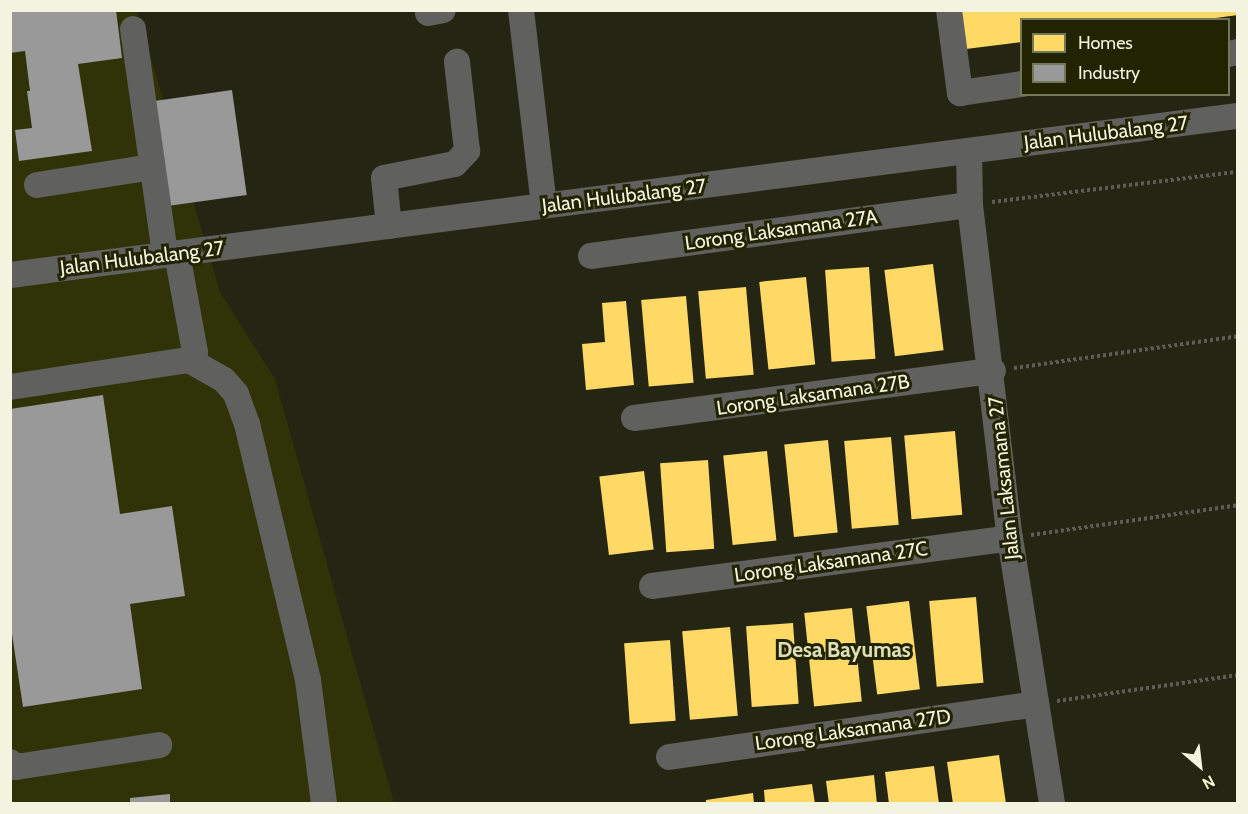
<!DOCTYPE html>
<html>
<head>
<meta charset="utf-8">
<style>
	body { margin:0 }
	#map { position:relative; width:1248px; height:814px; overflow:hidden; background:#242512; font-family:Cabin,sans-serif }
	div>[style] { position:absolute }
	.built>* { inset:0; background:#303208 }
	.homes>* { inset:0; background:#ffd966; transform-origin:0 0 }
	.industry>* { inset:0; background:#999; transform-origin:0 0 }
	.path>* { height:4px; margin-top:-2px; transform-origin:0; background:repeating-linear-gradient(90deg,#5d5d58 0 3px,transparent 0 6px) }
	.minor>* { height:26px; margin:-13px; padding:0 13px; transform-origin:13px; border-radius:13px; background:#60605e }
	span { translate:-50% -50%; white-space:nowrap; text-align:center; line-height:1.15; -webkit-text-stroke:6px #222301; paint-order:stroke }
	.street-label { font-size:20px; color:#f2f4e0 }
	.neighbourhood-label { font-size:21px; color:#dde1b9; font-weight:700 }
	.frame { position:absolute; inset:0; border:12px solid #f2f4e0; pointer-events:none }
	.legend { position:absolute; left:1020px; top:18px; width:210px; height:78px; box-sizing:border-box; background:#222301; border:2px solid #75775a; margin:0; padding:8px 10px; list-style:none; font-size:18px; color:#f2f4e0 }
	.legend li { display:flex; align-items:center; gap:12px; height:30px }
	.legend b { width:30px; border:2px solid #75775a }
	.north { position:absolute; left:1170px; top:736px; width:60px; height:60px; -webkit-text-stroke:4px #222301; paint-order:stroke; rotate:152deg; font-size:16px; font-weight:700; line-height:24px; text-align:center; color:#f2f4e0 }
	.north::after { content:''; display:block; margin:auto; width:21px; height:27px; background:#f2f4e0; clip-path:polygon(50% 0,100% 100%,50% 72%,0 100%) }
</style>
</head>
<body>
<div id="map">
	<div class="built">
		<div style="clip-path:polygon(10px 11px,137px 11px,220px 292px,275px 379px,394px 803px,11px 803px)"></div>
	</div>
	<div class="homes">
		<div style="clip-path:polygon(961px 10px,1238px 10px,1238px 15px,1201px 20px,1022px 20px,1022px 42px,966px 49px)"></div>
		<div style="left:933px;top:264px;width:87px;height:49px;rotate:83deg"></div>
		<div style="left:869px;top:267px;width:92px;height:44px;rotate:86deg"></div>
		<div style="left:806px;top:277px;width:88px;height:47px;rotate:84deg"></div>
		<div style="left:746px;top:287px;width:88px;height:48px;rotate:85deg"></div>
		<div style="left:686px;top:296px;width:87px;height:45px;rotate:85deg"></div>
		<div style="clip-path:polygon(626px 301px,634px 385px,586px 390px,582px 344px,605px 342px,602px 303px)"></div>
		<div style="left:955px;top:431px;width:84px;height:51px;rotate:85deg"></div>
		<div style="left:891px;top:437px;width:88px;height:47px;rotate:85deg"></div>
		<div style="left:828px;top:440px;width:93px;height:44px;rotate:84deg"></div>
		<div style="left:767px;top:451px;width:90px;height:44px;rotate:84deg"></div>
		<div style="left:708px;top:460px;width:89px;height:48px;rotate:86deg"></div>
		<div style="left:644px;top:471px;width:79px;height:45px;rotate:83deg"></div>
		<div style="left:976px;top:597px;width:86px;height:47px;rotate:85deg"></div>
		<div style="left:909px;top:601px;width:89px;height:43px;rotate:83deg"></div>
		<div style="left:852px;top:608px;width:94px;height:48px;rotate:84deg"></div>
		<div style="left:793px;top:623px;width:81px;height:47px;rotate:86deg"></div>
		<div style="left:730px;top:627px;width:89px;height:48px;rotate:85deg"></div>
		<div style="left:670px;top:640px;width:81px;height:46px;rotate:86deg"></div>
		<div style="clip-path:polygon(999px 755px,1006px 804px,953px 804px,947px 762px)"></div>
		<div style="clip-path:polygon(934px 766px,939px 804px,889px 804px,885px 772px)"></div>
		<div style="clip-path:polygon(874px 775px,877px 804px,829px 804px,826px 781px)"></div>
		<div style="clip-path:polygon(812px 784px,815px 804px,765px 804px,764px 790px)"></div>
		<div style="clip-path:polygon(753px 793px,754px 804px,706px 804px,706px 800px)"></div>
	</div>
	<div class="industry">
		<div style="clip-path:polygon(10px 10px,116px 10px,122px 58px,78px 64px,92px 151px,19px 161px,15px 130px,32px 128px,27px 91px,30px 91px,25px 51px,10px 53px)"></div>
		<div style="left:232px;top:90px;width:106px;height:80px;rotate:82deg"></div>
		<div style="clip-path:polygon(103px 395px,120px 514px,172px 506px,185px 596px,130px 604px,142px 689px,23px 707px,10px 621px,10px 409px)"></div>
		<div style="clip-path:polygon(170px 794px,170px 804px,130px 804px,130px 798px)"></div>
	</div>
	<div class="path">
		<div style="left:992px;top:202px;width:248px;rotate:-7deg"></div>
		<div style="left:1014px;top:368px;width:226px;rotate:-8.1deg"></div>
		<div style="left:1031px;top:535px;width:209px;rotate:-8.2deg"></div>
		<div style="left:1057px;top:701px;width:183px;rotate:-8.2deg"></div>
	</div>
	<div class="minor">
		<div style="left:521px;top:10px;width:197px;rotate:83.3deg"></div>
		<div style="left:949px;top:10px;width:84px;rotate:82.5deg"></div>
		<div style="left:960px;top:93px;width:63px;rotate:-8.3deg"></div>
		<div style="left:428px;top:13px;width:15px;rotate:-11deg"></div>
		<div style="left:133px;top:29px;width:228px;rotate:81.9deg"></div>
		<div style="left:1228px;top:54px;width:10px;rotate:-11deg"></div>
		<div style="left:969px;top:151px;width:54px;rotate:88.9deg"></div>
		<div style="left:970px;top:205px;width:335px;rotate:83.2deg"></div>
		<div style="left:1010px;top:538px;width:269px;rotate:81deg"></div>
		<div style="left:37px;top:185px;width:116px;rotate:-8.9deg"></div>
		<div style="left:389px;top:226px;width:48px;rotate:-95.9deg"></div>
		<div style="left:384px;top:178px;width:72px;rotate:-11.2deg"></div>
		<div style="left:455px;top:164px;width:18px;rotate:-47deg"></div>
		<div style="left:467px;top:151px;width:90px;rotate:-96.4deg"></div>
		<div style="left:591px;top:256px;width:382px;rotate:-7.7deg"></div>
		<div style="left:10px;top:275px;width:1238px;rotate:-7.38deg"></div>
		<div style="left:189px;top:360px;width:40px;rotate:29.7deg"></div>
		<div style="left:224px;top:380px;width:18px;rotate:49deg"></div>
		<div style="left:236px;top:394px;width:32px;rotate:70deg"></div>
		<div style="left:247px;top:424px;width:263px;rotate:76.6deg"></div>
		<div style="left:308px;top:680px;width:125px;rotate:82.6deg"></div>
		<div style="left:10px;top:387px;width:181px;rotate:-8.6deg"></div>
		<div style="left:189px;top:360px;width:10px;rotate:-53deg"></div>
		<div style="left:195px;top:352px;width:100px;rotate:-100.4deg"></div>
		<div style="left:634px;top:418px;width:362px;rotate:-7.5deg"></div>
		<div style="left:652px;top:586px;width:361px;rotate:-7.6deg"></div>
		<div style="left:669px;top:757px;width:371px;rotate:-8.2deg"></div>
		<div style="left:10px;top:762px;width:8px;rotate:40deg"></div>
		<div style="left:16px;top:767px;width:145px;rotate:-8.7deg"></div>
	</div>
	<div class="street-label">
		<span style="left:1106px;top:133px;rotate:-7deg">Jalan Hulubalang 27</span>
		<span style="left:624px;top:196px;rotate:-7deg">Jalan Hulubalang 27</span>
		<span style="left:781px;top:230px;rotate:-8deg">Lorong Laksamana 27A</span>
		<span style="left:142px;top:258px;rotate:-7deg">Jalan Hulubalang 27</span>
		<span style="left:813px;top:395px;rotate:-8deg">Lorong Laksamana 27B</span>
		<span style="left:1004px;top:478px;rotate:-96deg">Jalan Laksamana 27</span>
		<span style="left:831px;top:562px;rotate:-8deg">Lorong Laksamana 27C</span>
		<span style="left:853px;top:730px;rotate:-8deg">Lorong Laksamana 27D</span>
	</div>
	<div class="neighbourhood-label">
		<span style="left:844px;top:650px">Desa Bayumas</span>
	</div>
	<div class="frame"></div>
	<ul class="legend">
	<li><b style="height:16px;background:#ffd966"></b>Homes</li>
	<li><b style="height:16px;background:#999"></b>Industry</li>
	</ul>
	<div class="north">N</div>
</div>
</body>
</html>
